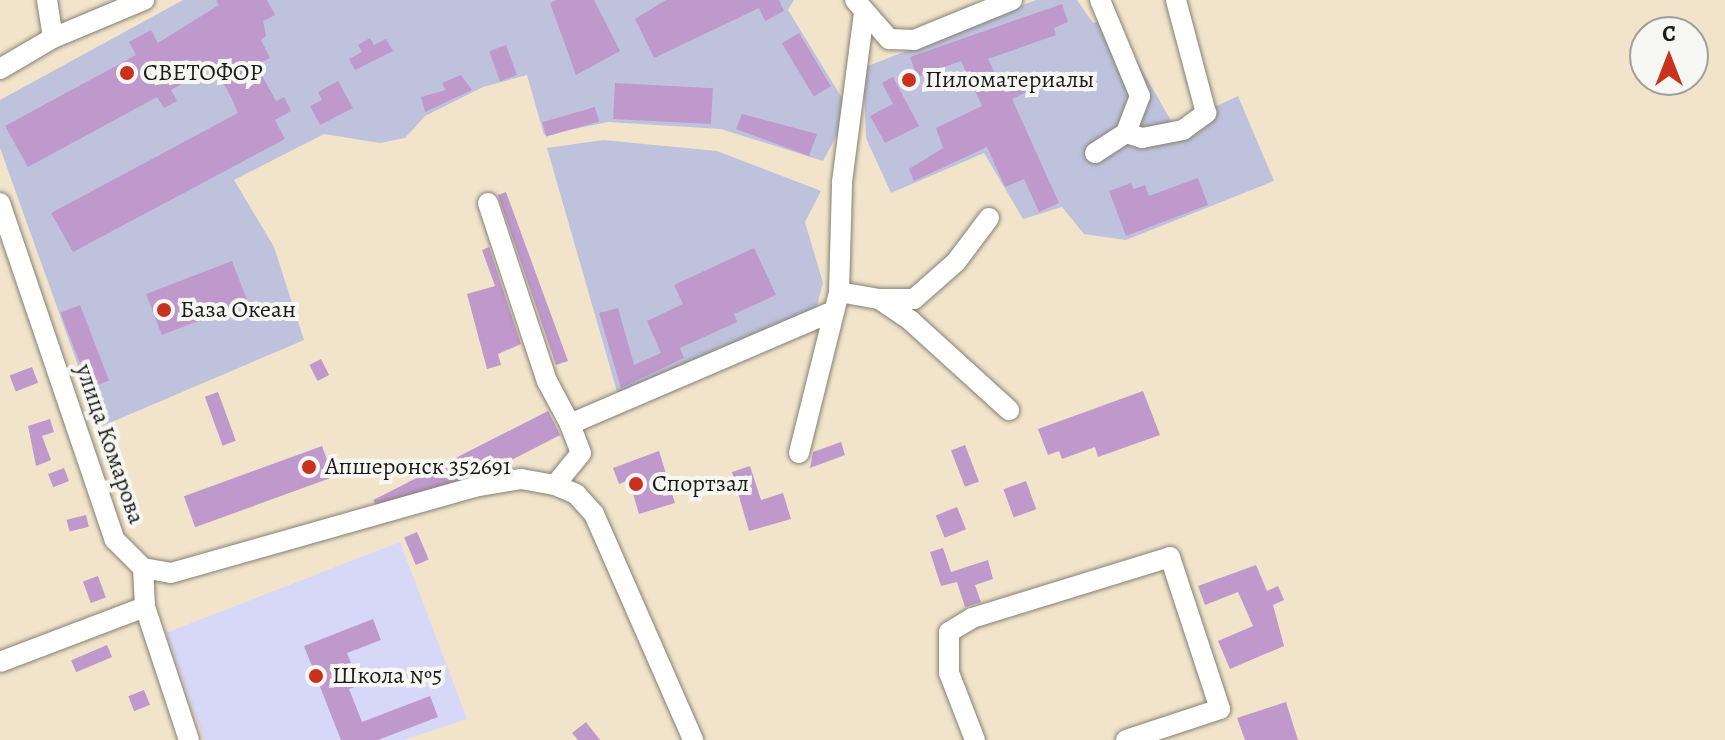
<!DOCTYPE html>
<html>
<head>
<meta charset="utf-8">
<style>
	body { margin:0 }
	#map { position:relative; width:1725px; height:740px; overflow:hidden; background:#f1e4cb; font-family:Alegreya,serif }
	div>[style] { position:absolute }
	.built>* { inset:0; background:#d7d7f8 }
	.industrial>* { inset:0; background:#bfc2dd }
	.building>* { inset:0; background:#bf98cc; transform-origin:0 0 }
	.roads { filter:drop-shadow(0 0 2px #868074) drop-shadow(0 0 2px #868074) }
	.minor>* { height:20px; margin:-10px; padding:0 10px; transform-origin:10px; border-radius:10px; background:#fff }
	.dots>* { width:22px; height:22px; translate:-50% -50%; box-sizing:border-box; border:4px solid #f6f6f2; border-radius:50% }
	span { translate:-50% -50%; white-space:nowrap; text-align:center; line-height:1.15; -webkit-text-stroke:8px #f6f6f2; paint-order:stroke }
	.poi-label { font-size:24px; color:#1c1c1c }
	.left { translate:0 -50%; text-align:left }
	.street-label { font-size:24px; color:#1c1c1c }
	.north { position:absolute; left:1629px; top:16px; width:80px; height:80px; box-sizing:border-box; background:#f6f6f2; border:2px solid #9f9f9c; border-radius:50%; rotate:0deg; font-size:22px; font-weight:700; line-height:32px; text-align:center; color:#1c1c1c }
	.north::after { content:''; display:block; margin:auto; width:28px; height:36px; background:#c8321e; clip-path:polygon(50% 0,100% 100%,50% 72%,0 100%) }
</style>
</head>
<body>
<div id="map">
	<div class="built">
		<div style="clip-path:polygon(400px 542px,467px 719px,403px 740px,204px 740px,166px 633px)"></div>
	</div>
	<div class="industrial">
		<div style="clip-path:polygon(183px 0,794px 0,788px 10px,850px 111px,823px 161px,721px 129px,608px 122px,544px 135px,527px 75px,483px 87px,425px 116px,405px 138px,380px 143px,324px 134px,234px 180px,274px 247px,304px 340px,100px 427px,0 148px,0 100px)"></div>
		<div style="clip-path:polygon(1036px 0,1077px 0,1093px 23px,1112px 17px,1174px 126px,1238px 96px,1274px 181px,1126px 240px,1084px 234px,1062px 207px,1023px 219px,984px 153px,891px 193px,866px 138px,863px 68px)"></div>
		<div style="clip-path:polygon(603px 140px,717px 151px,821px 191px,805px 222px,823px 283px,817px 306px,801px 324px,618px 395px,547px 148px)"></div>
	</div>
	<div class="building">
		<div style="clip-path:polygon(216px 0,267px 0,275px 15px,263px 21px,266px 36px,261px 40px,270px 58px,256px 65px,276px 101px,284px 97px,291px 111px,275px 120px,285px 139px,73px 252px,51px 213px,238px 113px,232px 99px,214px 66px,171px 90px,177px 101px,164px 108px,157px 97px,28px 167px,5px 126px,136px 55px,129px 42px,151px 30px,158px 43px,219px 5px)"></div>
		<div style="clip-path:polygon(557px 0,594px 0,620px 51px,576px 75px,550px 3px)"></div>
		<div style="clip-path:polygon(666px 0,779px 0,784px 11px,765px 21px,759px 8px,654px 58px,635px 19px)"></div>
		<div style="clip-path:polygon(1062px 4px,1068px 22px,1054px 28px,1056px 35px,988px 59px,1003px 89px,1025px 78px,1031px 90px,1012px 99px,1059px 203px,1039px 212px,1024px 179px,1005px 187px,987px 147px,914px 181px,909px 169px,943px 148px,936px 128px,982px 106px,961px 61px,917px 77px,910px 57px)"></div>
		<div style="left:799px;top:33px;width:62px;height:20px;rotate:59deg"></div>
		<div style="clip-path:polygon(370px 38px,374px 45px,386px 39px,393px 51px,355px 70px,349px 59px,362px 52px,358px 45px)"></div>
		<div style="left:506px;top:45px;width:32px;height:18px;rotate:70deg"></div>
		<div style="clip-path:polygon(461px 75px,472px 90px,425px 112px,421px 97px,446px 90px,442px 83px)"></div>
		<div style="clip-path:polygon(893px 77px,919px 126px,885px 143px,870px 116px,893px 104px,882px 83px)"></div>
		<div style="clip-path:polygon(338px 81px,353px 108px,320px 125px,310px 106px,322px 100px,318px 92px)"></div>
		<div style="left:615px;top:83px;width:98px;height:36px;rotate:3deg"></div>
		<div style="left:595px;top:107px;width:15px;height:55px;rotate:74deg"></div>
		<div style="clip-path:polygon(742px 114px,817px 134px,809px 156px,736px 129px)"></div>
		<div style="clip-path:polygon(1198px 178px,1208px 205px,1126px 236px,1109px 191px,1131px 183px,1134px 189px,1145px 185px,1149px 196px)"></div>
		<div style="clip-path:polygon(506px 192px,568px 361px,556px 365px,498px 195px)"></div>
		<div style="clip-path:polygon(489px 247px,521px 344px,498px 354px,501px 365px,487px 369px,467px 294px,495px 286px,482px 250px)"></div>
		<div style="clip-path:polygon(754px 248px,776px 295px,734px 314px,737px 322px,680px 348px,684px 358px,621px 388px,599px 313px,618px 308px,634px 365px,661px 353px,647px 321px,683px 304px,674px 285px)"></div>
		<div style="left:232px;top:261px;width:44px;height:92px;rotate:69deg"></div>
		<div style="left:80px;top:305px;width:81px;height:21px;rotate:69deg"></div>
		<div style="left:321px;top:359px;width:18px;height:13px;rotate:63deg"></div>
		<div style="left:32px;top:367px;width:17px;height:24px;rotate:69deg"></div>
		<div style="clip-path:polygon(1143px 391px,1160px 435px,1098px 457px,1095px 447px,1062px 459px,1059px 451px,1048px 455px,1038px 429px)"></div>
		<div style="left:218px;top:392px;width:52px;height:14px;rotate:70deg"></div>
		<div style="left:548px;top:411px;width:27px;height:196px;rotate:63deg"></div>
		<div style="clip-path:polygon(50px 419px,54px 432px,42px 436px,51px 460px,36px 466px,28px 426px)"></div>
		<div style="clip-path:polygon(841px 442px,845px 455px,810px 468px,813px 452px)"></div>
		<div style="left:965px;top:445px;width:39px;height:15px;rotate:69deg"></div>
		<div style="left:322px;top:446px;width:33px;height:147px;rotate:70deg"></div>
		<div style="clip-path:polygon(659px 451px,675px 503px,639px 514px,629px 480px,619px 484px,613px 468px)"></div>
		<div style="clip-path:polygon(750px 466px,761px 500px,783px 493px,791px 519px,749px 531px,732px 472px)"></div>
		<div style="left:64px;top:468px;width:14px;height:17px;rotate:69deg"></div>
		<div style="left:1026px;top:481px;width:30px;height:24px;rotate:70deg"></div>
		<div style="left:957px;top:507px;width:24px;height:23px;rotate:68deg"></div>
		<div style="left:86px;top:515px;width:12px;height:20px;rotate:76deg"></div>
		<div style="left:417px;top:532px;width:30px;height:14px;rotate:67deg"></div>
		<div style="clip-path:polygon(943px 548px,951px 572px,988px 560px,993px 579px,975px 585px,981px 602px,965px 607px,957px 582px,941px 586px,930px 552px)"></div>
		<div style="clip-path:polygon(1256px 565px,1267px 591px,1278px 586px,1284px 600px,1273px 605px,1284px 646px,1230px 669px,1218px 641px,1253px 626px,1238px 592px,1205px 605px,1198px 586px)"></div>
		<div style="left:98px;top:576px;width:23px;height:16px;rotate:70deg"></div>
		<div style="clip-path:polygon(373px 619px,381px 640px,347px 653px,360px 685px,349px 689px,362px 722px,430px 696px,438px 717px,378px 740px,341px 740px,304px 646px)"></div>
		<div style="left:107px;top:645px;width:13px;height:39px;rotate:67deg"></div>
		<div style="left:144px;top:690px;width:16px;height:17px;rotate:68deg"></div>
		<div style="clip-path:polygon(1286px 702px,1298px 740px,1245px 740px,1237px 718px)"></div>
		<div style="clip-path:polygon(586px 722px,600px 740px,578px 740px,572px 733px)"></div>
	</div>
	<div class="roads">
		<div class="minor">
			<div style="left:47px;top:0;width:38px;rotate:81deg"></div>
			<div style="left:855px;top:0;width:52px;rotate:48.9deg"></div>
			<div style="left:889px;top:39px;width:25px;rotate:2deg"></div>
			<div style="left:914px;top:40px;width:106px;rotate:-22.2deg"></div>
			<div style="left:1100px;top:0;width:104px;rotate:67.4deg"></div>
			<div style="left:1140px;top:96px;width:40px;rotate:111deg"></div>
			<div style="left:0;top:69px;width:61px;rotate:-30.3deg"></div>
			<div style="left:53px;top:38px;width:99px;rotate:-22.7deg"></div>
			<div style="left:1095px;top:153px;width:37px;rotate:-33deg"></div>
			<div style="left:1126px;top:133px;width:17px;rotate:17deg"></div>
			<div style="left:1142px;top:138px;width:42px;rotate:-11deg"></div>
			<div style="left:1183px;top:130px;width:29px;rotate:-36deg"></div>
			<div style="left:1206px;top:113px;width:117px;rotate:-104.9deg"></div>
			<div style="left:0;top:203px;width:356px;rotate:71.2deg"></div>
			<div style="left:115px;top:540px;width:40px;rotate:45deg"></div>
			<div style="left:143px;top:568px;width:39px;rotate:87deg"></div>
			<div style="left:145px;top:607px;width:140px;rotate:71.7deg"></div>
			<div style="left:488px;top:203px;width:188px;rotate:71.7deg"></div>
			<div style="left:547px;top:381px;width:49px;rotate:61.9deg"></div>
			<div style="left:839px;top:292px;width:41px;rotate:9.9deg"></div>
			<div style="left:879px;top:299px;width:37px;rotate:34deg"></div>
			<div style="left:910px;top:320px;width:134px;rotate:42.3deg"></div>
			<div style="left:879px;top:299px;width:35px"></div>
			<div style="left:914px;top:299px;width:56px;rotate:-41.4deg"></div>
			<div style="left:956px;top:262px;width:55px;rotate:-53.1deg"></div>
			<div style="left:799px;top:453px;width:166px;rotate:-76deg"></div>
			<div style="left:839px;top:292px;width:110px;rotate:-88.4deg"></div>
			<div style="left:842px;top:182px;width:170px;rotate:-82.6deg"></div>
			<div style="left:555px;top:485px;width:41px;rotate:-50.9deg"></div>
			<div style="left:581px;top:453px;width:31px;rotate:-111deg"></div>
			<div style="left:570px;top:424px;width:287px;rotate:-23.2deg"></div>
			<div style="left:143px;top:568px;width:28px;rotate:10deg"></div>
			<div style="left:171px;top:573px;width:315px;rotate:-15.8deg"></div>
			<div style="left:474px;top:487px;width:48px;rotate:-9.7deg"></div>
			<div style="left:521px;top:479px;width:35px;rotate:10deg"></div>
			<div style="left:555px;top:485px;width:23px;rotate:23deg"></div>
			<div style="left:576px;top:494px;width:27px;rotate:48deg"></div>
			<div style="left:594px;top:514px;width:247px;rotate:66.3deg"></div>
			<div style="left:0;top:662px;width:155px;rotate:-20.8deg"></div>
			<div style="left:975px;top:740px;width:72px;rotate:-111.2deg"></div>
			<div style="left:949px;top:673px;width:41px;rotate:-90deg"></div>
			<div style="left:949px;top:632px;width:27px;rotate:-31deg"></div>
			<div style="left:972px;top:618px;width:207px;rotate:-17.1deg"></div>
			<div style="left:1170px;top:557px;width:160px;rotate:71.8deg"></div>
			<div style="left:1220px;top:709px;width:99px;rotate:161.7deg"></div>
		</div>
	</div>
	<div class="dots">
		<div style="left:127px;top:73px;background:#c8321e"></div>
		<div style="left:909px;top:80px;background:#c8321e"></div>
		<div style="left:164px;top:310px;background:#c8321e"></div>
		<div style="left:309px;top:467px;background:#c8321e"></div>
		<div style="left:636px;top:484px;background:#c8321e"></div>
		<div style="left:316px;top:676px;background:#c8321e"></div>
	</div>
	<div class="poi-label">
		<span class="left" style="left:143px;top:73px">СВЕТОФОР</span>
		<span class="left" style="left:925px;top:80px">Пиломатериалы</span>
		<span class="left" style="left:180px;top:310px">База Океан</span>
		<span class="left" style="left:325px;top:467px">Апшеронск 352691</span>
		<span class="left" style="left:652px;top:484px">Спортзал</span>
		<span class="left" style="left:332px;top:676px">Школа №5</span>
	</div>
	<div class="street-label">
		<span style="left:110px;top:444px;rotate:71deg">улица Комарова</span>
	</div>
	<div class="north">С</div>
</div>
</body>
</html>
